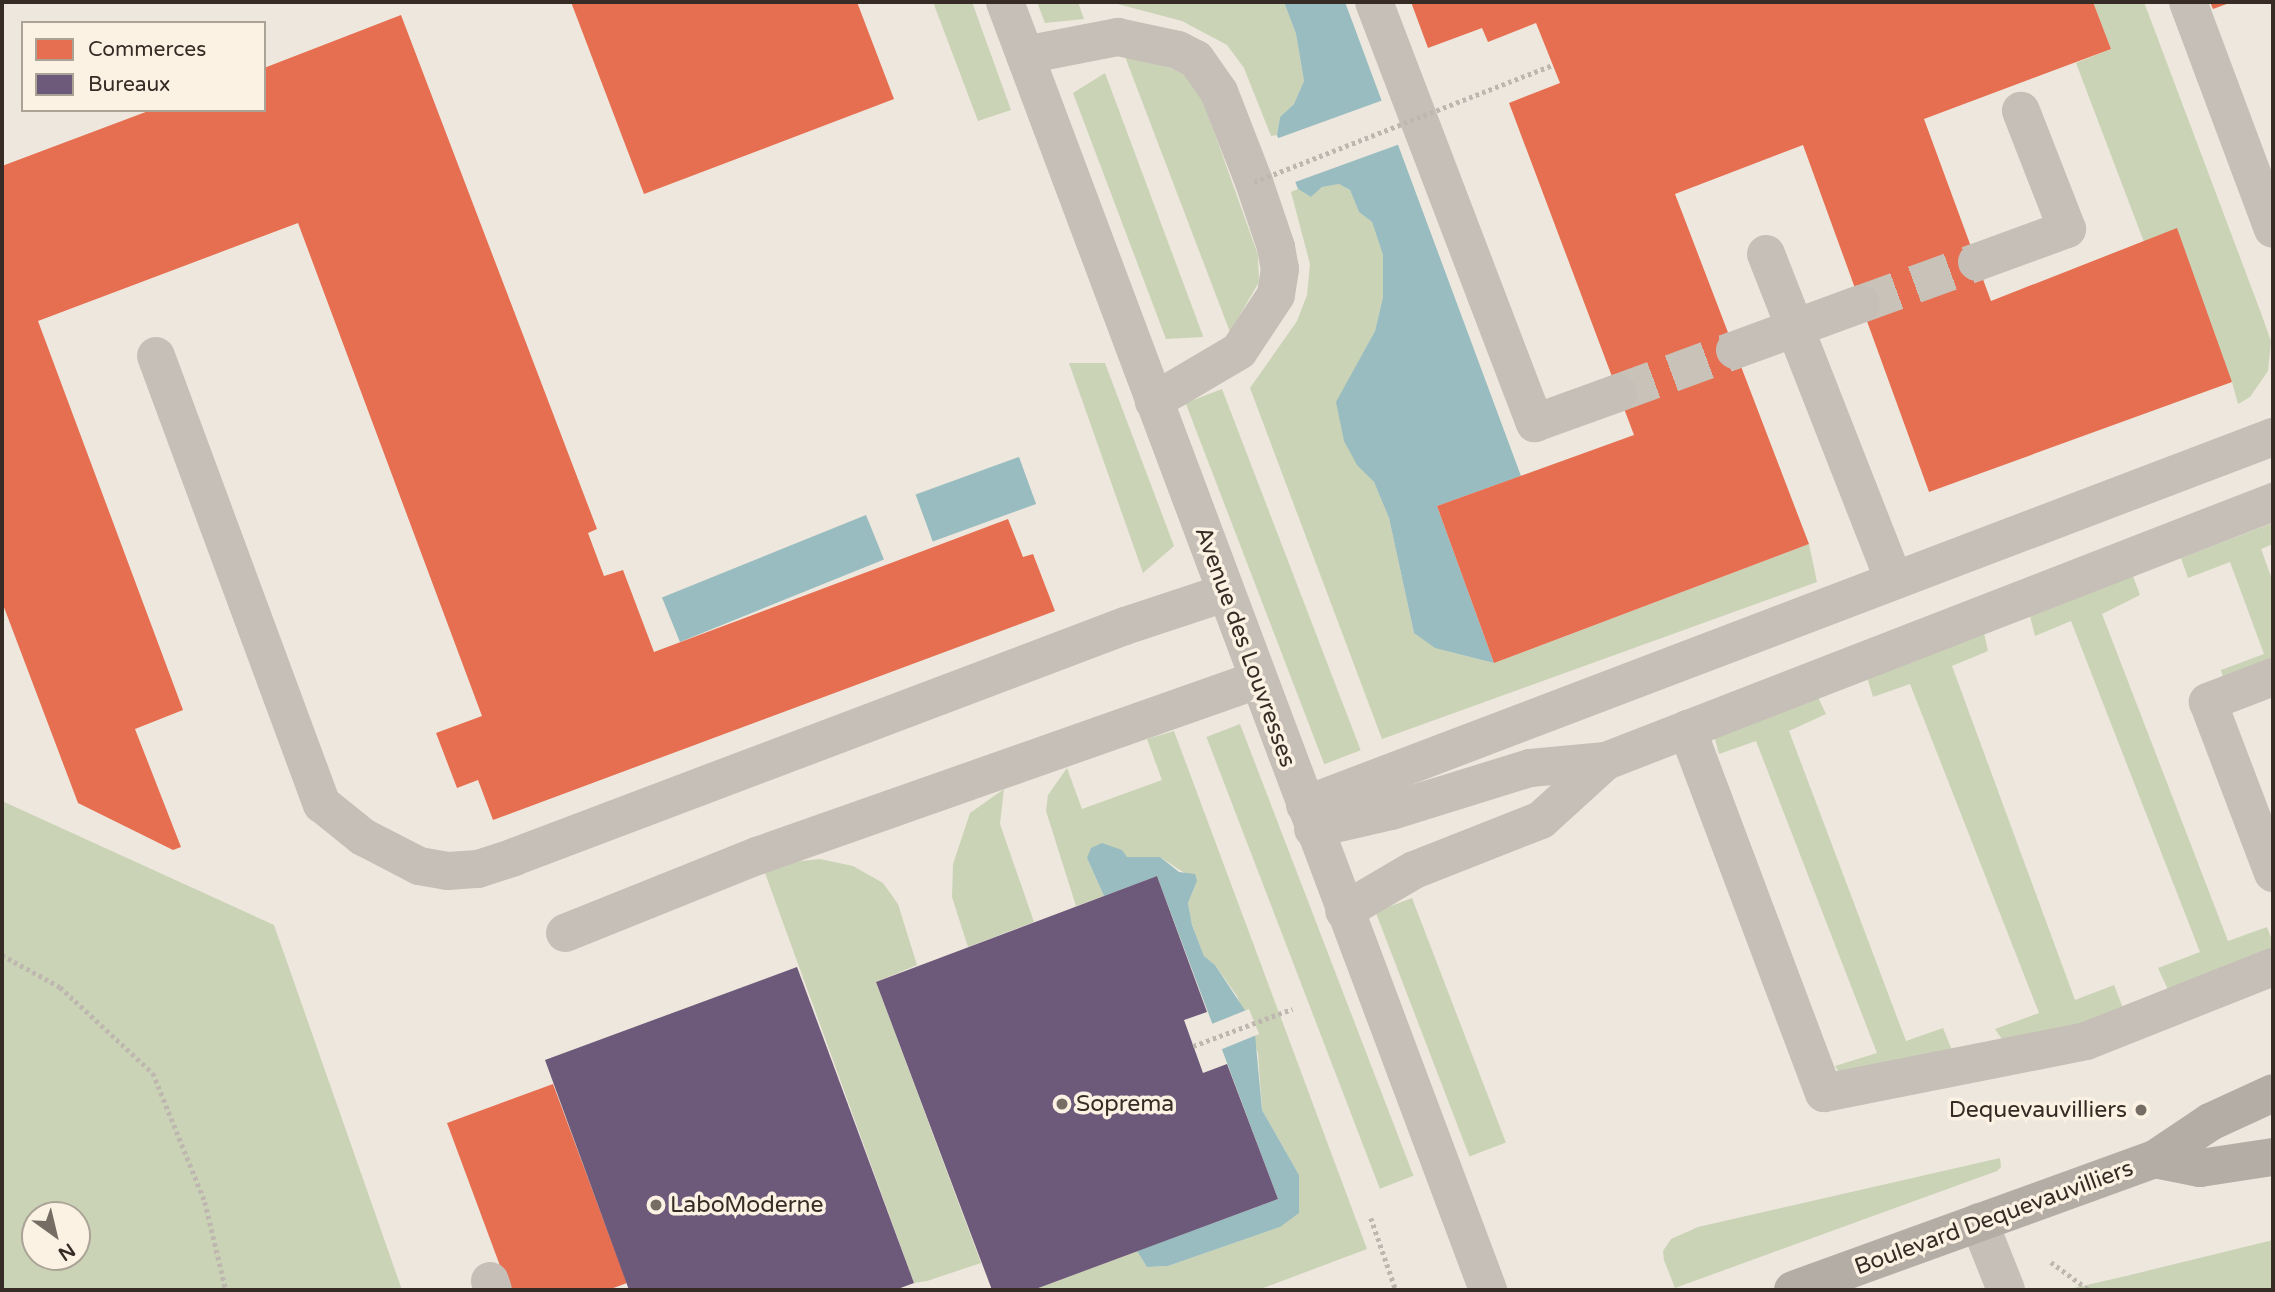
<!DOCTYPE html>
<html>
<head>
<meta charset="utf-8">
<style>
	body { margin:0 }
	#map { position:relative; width:2275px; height:1292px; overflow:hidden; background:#ede7dd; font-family:"Varela Round",sans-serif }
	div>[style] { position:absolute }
	.green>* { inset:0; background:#cbd3b6; transform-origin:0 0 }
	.water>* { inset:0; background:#98bcbf; transform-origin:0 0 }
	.pier>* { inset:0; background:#ede7dd; transform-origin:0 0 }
	.shops>* { inset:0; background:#e76f51 }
	.offices>* { inset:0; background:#6d597a }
	.minor-tunnel>* { height:38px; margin-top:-19px; transform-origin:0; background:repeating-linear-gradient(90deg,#c8c2b8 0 38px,transparent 0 57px) }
	.path>* { height:4.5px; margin-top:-2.25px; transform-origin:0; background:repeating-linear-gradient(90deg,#beb7af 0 3.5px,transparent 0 7px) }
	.minor>* { height:38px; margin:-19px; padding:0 19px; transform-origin:19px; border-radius:19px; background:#c5bfb7 }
	.major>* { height:38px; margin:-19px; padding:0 19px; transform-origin:19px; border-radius:19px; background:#b4ada6 }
	.path-bridge>* { height:4.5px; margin-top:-2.25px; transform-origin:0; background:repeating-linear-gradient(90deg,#beb7af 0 3.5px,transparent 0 7px) }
	.dots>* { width:19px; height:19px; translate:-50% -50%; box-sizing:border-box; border:4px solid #fbf2e3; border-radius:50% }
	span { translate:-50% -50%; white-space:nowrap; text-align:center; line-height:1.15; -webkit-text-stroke:7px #fbf2e3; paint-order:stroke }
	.street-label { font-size:23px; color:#362c25 }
	.poi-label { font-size:23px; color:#362c25 }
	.left { translate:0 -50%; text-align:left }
	.right { translate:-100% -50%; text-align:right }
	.frame { position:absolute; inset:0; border:4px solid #362c25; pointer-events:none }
	.legend { position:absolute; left:21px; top:21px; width:245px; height:91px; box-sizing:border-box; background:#fbf2e3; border:2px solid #aca397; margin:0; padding:9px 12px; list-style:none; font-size:21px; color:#362c25 }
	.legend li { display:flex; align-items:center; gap:14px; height:35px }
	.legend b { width:35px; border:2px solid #aca397 }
	.north { position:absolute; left:21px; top:1201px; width:70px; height:70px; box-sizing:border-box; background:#fbf2e3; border:2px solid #aca397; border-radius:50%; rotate:146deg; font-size:19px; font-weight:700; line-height:28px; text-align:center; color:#362c25 }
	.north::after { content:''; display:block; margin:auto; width:24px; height:32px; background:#766d65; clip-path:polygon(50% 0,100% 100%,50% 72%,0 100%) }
</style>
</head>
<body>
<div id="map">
	<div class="green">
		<div style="clip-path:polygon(933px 2px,972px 2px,1011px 110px,978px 121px)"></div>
		<div style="clip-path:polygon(1037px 2px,1078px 2px,1084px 19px,1045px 23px)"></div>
		<div style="clip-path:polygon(1110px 2px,1284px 2px,1296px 34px,1304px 81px,1294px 104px,1280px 117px,1277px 135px,1271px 136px,1244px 68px,1227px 45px,1182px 21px)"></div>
		<div style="clip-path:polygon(2093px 2px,2144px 2px,2261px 313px,2271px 341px,2268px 371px,2250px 397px,2238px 404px,2232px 382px,2144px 242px,2076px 63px,2111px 49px)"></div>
		<div style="clip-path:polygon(1124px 54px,1183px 72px,1201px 95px,1258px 255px,1259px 282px,1230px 332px)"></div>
		<div style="clip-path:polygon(1105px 73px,1203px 336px,1203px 337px,1166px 339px,1073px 93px)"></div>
		<div style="clip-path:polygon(1339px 184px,1350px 190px,1359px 212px,1372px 222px,1383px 255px,1383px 297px,1375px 331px,1337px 402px,1357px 464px,1374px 482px,1389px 518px,1414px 633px,1436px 648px,1494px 663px,1809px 544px,1817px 582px,1382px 739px,1250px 388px,1297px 321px,1307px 295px,1310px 264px,1291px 192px,1298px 189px,1311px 197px,1322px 187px)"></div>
		<div style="clip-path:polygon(1069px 363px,1105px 363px,1174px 546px,1143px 573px)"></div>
		<div style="left:1222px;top:389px;width:387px;height:39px;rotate:69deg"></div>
		<div style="clip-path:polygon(2273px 523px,2273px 544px,2261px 549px,2273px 582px,2273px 659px,2223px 677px,2221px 670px,2264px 654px,2230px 562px,2188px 578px,2181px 558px)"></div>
		<div style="clip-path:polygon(2133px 576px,2140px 595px,2102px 614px,2228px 941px,2267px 927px,2273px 943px,2273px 953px,2169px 992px,2158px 968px,2200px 952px,2071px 621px,2035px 636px,2030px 616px)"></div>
		<div style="clip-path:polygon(1984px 633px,1988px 651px,1952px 666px,2075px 1000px,2114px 985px,2123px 1008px,2079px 1025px,2004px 1042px,1995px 1029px,2039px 1013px,1910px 684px,1873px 697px,1867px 677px)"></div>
		<div style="clip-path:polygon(1817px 695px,1826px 714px,1789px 731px,1906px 1041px,1943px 1028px,1953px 1053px,1842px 1077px,1835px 1066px,1877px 1053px,1756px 741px,1719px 754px,1713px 732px)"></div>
		<div style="left:1240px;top:724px;width:484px;height:36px;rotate:69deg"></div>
		<div style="clip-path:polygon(1174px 731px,1367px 1249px,1258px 1290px,1033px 1290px,1137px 1251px,1147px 1267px,1168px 1266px,1280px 1227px,1299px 1175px,1262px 1110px,1258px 1053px,1237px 996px,1215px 965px,1204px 956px,1192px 925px,1188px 903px,1197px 881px,1160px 857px,1087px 858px,1104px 896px,1076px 906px,1046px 811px,1048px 795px,1067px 768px,1082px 809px,1162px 780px,1147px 739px)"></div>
		<div style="clip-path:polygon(1004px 789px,1000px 824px,1034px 922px,968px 947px,952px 897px,953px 864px,970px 813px)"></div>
		<div style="clip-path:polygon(evenodd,2px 801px,274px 925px,402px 1290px,2px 1290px,2px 801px,35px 1215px,77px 1215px,77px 1257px,35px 1257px,35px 1215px)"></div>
		<div style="clip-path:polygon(820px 859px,853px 866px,883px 883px,898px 904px,917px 965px,876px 982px,981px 1263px,927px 1281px,914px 1283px,765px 873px,783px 863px)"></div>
		<div style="left:1412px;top:898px;width:262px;height:39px;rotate:69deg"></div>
		<div style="clip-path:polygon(2000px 1158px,2001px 1167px,1997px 1171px,1675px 1288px,1664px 1260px,1663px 1251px,1671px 1239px,1698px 1227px)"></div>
		<div style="clip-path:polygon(2273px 1240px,2273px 1290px,2065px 1290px,2126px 1276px)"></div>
	</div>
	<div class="water">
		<div style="clip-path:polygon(1284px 2px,1345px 2px,1521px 476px,1437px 506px,1494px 663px,1435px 648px,1414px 633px,1389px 518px,1374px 482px,1357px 465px,1344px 441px,1336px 402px,1375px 331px,1383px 297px,1383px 255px,1372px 222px,1359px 212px,1350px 190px,1339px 184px,1322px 187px,1311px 197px,1298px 189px,1277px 135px,1280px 117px,1294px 104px,1304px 81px,1296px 34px)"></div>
		<div style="left:1019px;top:457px;width:50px;height:110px;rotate:70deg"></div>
		<div style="left:866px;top:515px;width:48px;height:220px;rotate:68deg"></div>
		<div style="clip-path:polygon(1102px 843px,1122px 850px,1127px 857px,1160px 857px,1179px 872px,1195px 874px,1197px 881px,1188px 903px,1192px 925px,1204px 956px,1215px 965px,1254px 1024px,1262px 1110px,1299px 1175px,1299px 1213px,1280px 1227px,1168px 1266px,1147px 1267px,1137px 1251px,1278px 1199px,1157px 876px,1104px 896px,1087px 858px,1091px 848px)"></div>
	</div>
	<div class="pier">
		<div style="left:1386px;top:99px;width:47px;height:118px;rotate:70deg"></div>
		<div style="left:1249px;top:1009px;width:27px;height:43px;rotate:68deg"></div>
	</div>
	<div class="shops">
		<div style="clip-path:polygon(571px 2px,857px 2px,894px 99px,644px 194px)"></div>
		<div style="clip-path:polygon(1411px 2px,2093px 2px,2111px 49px,1924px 119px,1991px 301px,2177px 228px,2232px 382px,1929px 492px,1803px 145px,1675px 194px,1809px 544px,1494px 663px,1437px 506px,1634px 435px,1509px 103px,1560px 83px,1536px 23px,1488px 42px,1482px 28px,1428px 48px)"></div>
		<div style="clip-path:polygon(2210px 2px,2232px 2px,2213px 9px)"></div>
		<div style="clip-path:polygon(401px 15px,597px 529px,588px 533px,604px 576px,623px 570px,654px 652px,1008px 519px,1023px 557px,1033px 554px,1055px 611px,493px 820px,478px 780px,457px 788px,436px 733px,482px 716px,298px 223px,38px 321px,183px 710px,135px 729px,181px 847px,173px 850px,78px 803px,2px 602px,2px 166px,151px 110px,264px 110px,264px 68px)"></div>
		<div style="clip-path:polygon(553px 1084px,627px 1283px,608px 1290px,509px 1290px,447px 1123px)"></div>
	</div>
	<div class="offices">
		<div style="clip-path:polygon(1157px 876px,1207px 1012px,1184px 1020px,1203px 1073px,1227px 1064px,1278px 1199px,1033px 1290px,992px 1290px,876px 982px)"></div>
		<div style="clip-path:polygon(797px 967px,914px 1283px,895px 1290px,629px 1290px,545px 1060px)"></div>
	</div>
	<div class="minor-tunnel">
		<div style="left:1861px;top:304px;width:123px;rotate:-19.9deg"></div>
		<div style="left:1618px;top:393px;width:125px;rotate:-20.2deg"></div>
	</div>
	<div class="path">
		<div style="left:2px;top:955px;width:66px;rotate:28.9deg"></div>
		<div style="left:60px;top:987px;width:127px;rotate:42.8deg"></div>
		<div style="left:153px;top:1073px;width:139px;rotate:68deg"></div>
		<div style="left:205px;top:1202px;width:90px;rotate:76.6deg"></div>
		<div style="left:1193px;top:1046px;width:106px;rotate:-20.5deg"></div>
		<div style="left:1371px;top:1218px;width:76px;rotate:70.9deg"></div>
		<div style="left:2051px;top:1262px;width:47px;rotate:36.4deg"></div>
	</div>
	<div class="minor">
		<div style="left:1005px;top:2px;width:1376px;rotate:69.44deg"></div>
		<div style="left:1374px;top:2px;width:451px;rotate:69.1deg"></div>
		<div style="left:1535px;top:423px;width:88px;rotate:-19.9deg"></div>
		<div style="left:2188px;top:2px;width:242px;rotate:69.5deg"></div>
		<div style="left:1025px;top:55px;width:95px;rotate:-11deg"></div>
		<div style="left:1118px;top:37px;width:61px;rotate:12.2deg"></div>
		<div style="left:1178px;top:50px;width:20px;rotate:27deg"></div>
		<div style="left:1196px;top:59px;width:40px;rotate:55.1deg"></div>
		<div style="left:1219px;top:92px;width:97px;rotate:68.7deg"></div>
		<div style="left:1254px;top:182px;width:69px;rotate:71.3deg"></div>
		<div style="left:1276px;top:247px;width:22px;rotate:80deg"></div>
		<div style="left:1280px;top:269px;width:26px;rotate:99deg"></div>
		<div style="left:1276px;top:295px;width:67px;rotate:123.5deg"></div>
		<div style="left:1239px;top:351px;width:99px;rotate:149.5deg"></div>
		<div style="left:1766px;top:254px;width:351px;rotate:68.6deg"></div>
		<div style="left:1977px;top:262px;width:96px;rotate:-20.1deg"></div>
		<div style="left:2067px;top:229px;width:127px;rotate:-111.3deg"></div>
		<div style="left:1735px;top:350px;width:134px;rotate:-20.1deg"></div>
		<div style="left:156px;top:356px;width:478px;rotate:69.7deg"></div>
		<div style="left:322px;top:804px;width:53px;rotate:38.8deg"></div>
		<div style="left:363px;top:837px;width:63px;rotate:27.4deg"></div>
		<div style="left:419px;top:866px;width:29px;rotate:10deg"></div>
		<div style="left:448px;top:871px;width:30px;rotate:-4deg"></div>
		<div style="left:478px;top:869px;width:38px;rotate:-18deg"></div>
		<div style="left:514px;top:857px;width:653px;rotate:-20.71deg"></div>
		<div style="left:1125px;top:626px;width:105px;rotate:-18.3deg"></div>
		<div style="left:2273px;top:677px;width:70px;rotate:159deg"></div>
		<div style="left:2208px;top:702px;width:183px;rotate:69.2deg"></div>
		<div style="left:1687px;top:729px;width:389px;rotate:69.4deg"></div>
		<div style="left:1824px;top:1093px;width:267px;rotate:-11.2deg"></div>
		<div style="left:2086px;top:1041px;width:201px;rotate:-21.6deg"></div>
		<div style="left:1606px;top:761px;width:716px;rotate:-21.22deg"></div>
		<div style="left:1305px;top:805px;width:1036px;rotate:-20.82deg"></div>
		<div style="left:1313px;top:829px;width:80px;rotate:-13deg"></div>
		<div style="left:1391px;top:811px;width:145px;rotate:-17.2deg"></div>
		<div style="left:1530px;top:768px;width:76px;rotate:-5.3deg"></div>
		<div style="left:1606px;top:761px;width:88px;rotate:137.8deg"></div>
		<div style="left:1541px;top:820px;width:136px;rotate:158.5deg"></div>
		<div style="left:1414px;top:870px;width:81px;rotate:149.6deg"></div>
		<div style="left:565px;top:933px;width:207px;rotate:-21.9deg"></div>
		<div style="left:757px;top:856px;width:530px;rotate:-19.39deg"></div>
		<div style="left:1979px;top:1222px;width:73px;rotate:68.3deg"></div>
		<div style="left:490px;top:1281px;width:9px;rotate:72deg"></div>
	</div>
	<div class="major">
		<div style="left:2155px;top:1159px;width:46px;rotate:11.3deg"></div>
		<div style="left:2200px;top:1168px;width:74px;rotate:-8.6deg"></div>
		<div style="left:1793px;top:1290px;width:385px;rotate:-19.9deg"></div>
		<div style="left:2155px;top:1159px;width:66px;rotate:-33.9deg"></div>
		<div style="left:2210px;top:1122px;width:69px;rotate:-24.7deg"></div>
	</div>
	<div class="path-bridge">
		<div style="left:1254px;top:182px;width:321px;rotate:-21.4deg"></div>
	</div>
	<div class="dots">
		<div style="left:1062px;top:1104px;background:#766d65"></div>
		<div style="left:2141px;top:1110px;background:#766d65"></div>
		<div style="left:656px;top:1205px;background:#766d65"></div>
	</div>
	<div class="street-label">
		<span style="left:1245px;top:647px;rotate:70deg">Avenue des Louvresses</span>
		<span style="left:1994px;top:1218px;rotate:-20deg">Boulevard Dequevauvilliers</span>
	</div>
	<div class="poi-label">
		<span class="left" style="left:1076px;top:1104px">Soprema</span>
		<span class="right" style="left:2127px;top:1110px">Dequevauvilliers</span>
		<span class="left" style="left:670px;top:1205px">LaboModerne</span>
	</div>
	<div class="frame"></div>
	<ul class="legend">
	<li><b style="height:19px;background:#e76f51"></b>Commerces</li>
	<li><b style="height:19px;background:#6d597a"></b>Bureaux</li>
	</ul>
	<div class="north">N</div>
</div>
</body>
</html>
